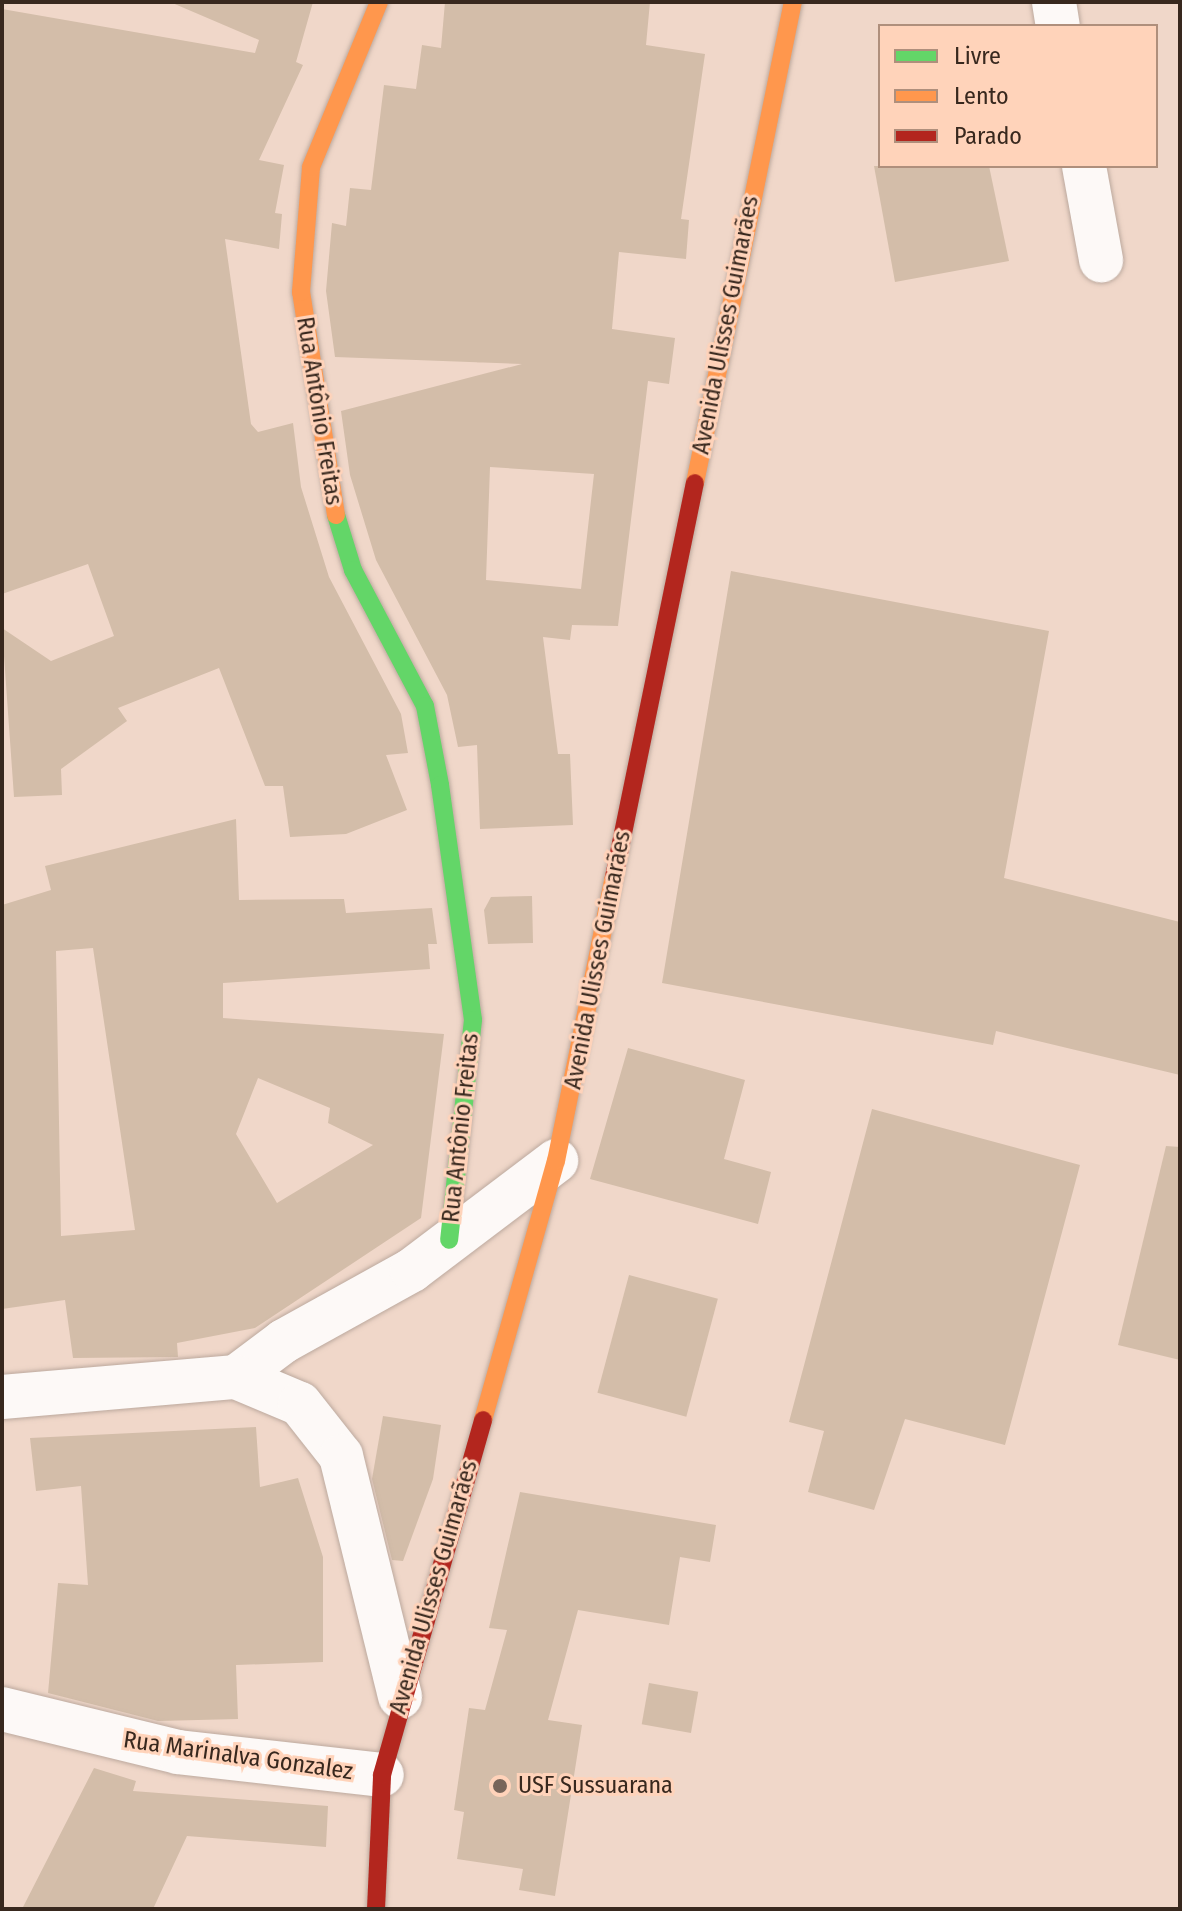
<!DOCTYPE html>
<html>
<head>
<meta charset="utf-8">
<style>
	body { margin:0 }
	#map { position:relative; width:1182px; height:1911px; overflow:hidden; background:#f0d7c9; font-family:"Fira Sans Condensed",sans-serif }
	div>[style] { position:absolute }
	.building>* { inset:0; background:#d3bda9; transform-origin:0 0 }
	.roads { filter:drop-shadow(0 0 2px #bca99e) drop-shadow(0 0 2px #bca99e) }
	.street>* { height:44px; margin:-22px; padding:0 22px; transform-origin:22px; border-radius:22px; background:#fdf9f7 }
	.fast>* { height:18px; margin:-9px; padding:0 9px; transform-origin:9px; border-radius:9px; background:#63d668 }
	.slow>* { height:18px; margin:-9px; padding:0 9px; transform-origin:9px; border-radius:9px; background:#ff974d }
	.jam>* { height:18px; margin:-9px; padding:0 9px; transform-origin:9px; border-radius:9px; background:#b3261e }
	.dots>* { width:22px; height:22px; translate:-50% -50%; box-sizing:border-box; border:4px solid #ffd3ba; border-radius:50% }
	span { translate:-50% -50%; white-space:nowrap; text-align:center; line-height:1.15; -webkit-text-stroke:6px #ffd3ba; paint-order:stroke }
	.street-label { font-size:24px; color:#38281e }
	.poi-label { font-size:24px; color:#38281e }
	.left { translate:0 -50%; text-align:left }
	.frame { position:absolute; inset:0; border:4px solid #38281e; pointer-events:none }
	.legend { position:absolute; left:878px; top:24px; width:280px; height:144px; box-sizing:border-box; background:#ffd3ba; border:2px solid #af8f7c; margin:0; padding:10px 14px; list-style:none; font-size:24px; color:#38281e }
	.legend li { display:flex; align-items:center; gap:16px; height:40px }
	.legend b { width:40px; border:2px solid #af8f7c }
</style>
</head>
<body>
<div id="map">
	<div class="building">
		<div style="clip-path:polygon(170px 2px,313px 2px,296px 62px,303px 65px,259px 160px,284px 165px,275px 213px,282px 214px,279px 249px,225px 239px,251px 424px,258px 432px,293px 423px,301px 487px,329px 577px,401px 714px,408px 753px,386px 755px,407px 810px,346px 834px,290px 837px,283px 786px,265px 786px,219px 668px,118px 708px,127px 721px,61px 769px,62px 795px,14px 797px,2px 628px,51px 661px,114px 636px,88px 564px,2px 594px,2px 9px,255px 53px,259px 40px)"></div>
		<div style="clip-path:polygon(evenodd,445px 2px,650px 2px,646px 45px,705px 54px,681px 219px,689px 220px,686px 259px,619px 252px,612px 329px,675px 338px,669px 384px,648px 381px,618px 626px,572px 625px,570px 640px,543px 637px,558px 754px,570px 754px,573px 825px,480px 829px,477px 745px,458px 747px,447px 695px,376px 560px,350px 475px,341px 411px,522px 364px,335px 357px,326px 291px,332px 223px,346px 226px,350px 188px,371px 190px,384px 85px,416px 89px,422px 45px,441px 48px,445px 2px,490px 467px,594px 474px,581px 589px,486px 580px,490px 467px)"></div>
		<div style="clip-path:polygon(874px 166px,989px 166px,1009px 261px,895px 282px)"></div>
		<div style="clip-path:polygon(731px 571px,1049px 631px,1004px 878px,1180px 922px,1180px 1075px,996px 1031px,993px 1045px,662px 983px)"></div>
		<div style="clip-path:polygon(evenodd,236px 819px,239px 900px,344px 899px,346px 913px,432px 908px,437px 944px,428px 944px,430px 969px,223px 983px,223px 1018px,444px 1034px,421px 1218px,255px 1328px,177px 1343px,178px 1357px,73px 1358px,65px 1300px,2px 1309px,2px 905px,51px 890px,45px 866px,236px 819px,93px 948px,135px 1230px,61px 1236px,56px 951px,93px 948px,236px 819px,258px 1078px,330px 1108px,328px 1123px,373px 1145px,277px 1203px,236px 1134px,258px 1078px)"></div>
		<div style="clip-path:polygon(532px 896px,533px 943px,488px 944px,484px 910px,491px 897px)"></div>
		<div style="clip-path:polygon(628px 1048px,745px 1080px,724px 1159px,771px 1172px,758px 1224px,590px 1179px)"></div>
		<div style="clip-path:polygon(872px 1109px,1080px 1165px,1005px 1445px,905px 1419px,874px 1510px,808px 1492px,824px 1431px,789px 1422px)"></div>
		<div style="clip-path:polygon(1166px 1146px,1180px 1147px,1180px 1360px,1118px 1345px)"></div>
		<div style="left:629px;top:1275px;width:92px;height:122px;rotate:15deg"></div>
		<div style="clip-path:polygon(383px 1416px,441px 1425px,433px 1479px,403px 1561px,392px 1560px,372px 1479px)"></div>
		<div style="clip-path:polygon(256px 1427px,260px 1487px,298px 1478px,323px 1557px,323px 1662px,236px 1665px,238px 1719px,158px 1721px,48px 1693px,58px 1583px,88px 1585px,81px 1486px,36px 1491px,30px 1438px)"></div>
		<div style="clip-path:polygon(520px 1492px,716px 1525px,710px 1562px,680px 1557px,669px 1625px,578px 1610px,548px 1720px,582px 1725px,555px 1896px,519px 1890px,523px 1869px,457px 1859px,464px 1812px,454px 1810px,469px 1708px,485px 1710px,507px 1630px,489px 1628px)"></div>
		<div style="left:649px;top:1683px;width:50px;height:42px;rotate:10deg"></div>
		<div style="clip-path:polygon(94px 1768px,136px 1781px,133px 1791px,328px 1806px,326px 1847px,187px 1836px,153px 1909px,22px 1909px)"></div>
	</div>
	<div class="roads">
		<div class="street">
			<div style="left:1054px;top:2px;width:24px;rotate:81deg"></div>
			<div style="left:1084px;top:166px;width:96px;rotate:79.7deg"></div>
			<div style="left:236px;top:1377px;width:60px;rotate:-36.9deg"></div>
			<div style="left:284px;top:1341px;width:146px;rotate:-29deg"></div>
			<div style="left:412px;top:1270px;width:181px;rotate:-37.1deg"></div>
			<div style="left:2px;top:1397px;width:235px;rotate:-4.9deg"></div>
			<div style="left:236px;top:1377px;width:69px;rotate:22.9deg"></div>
			<div style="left:300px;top:1404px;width:66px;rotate:51.7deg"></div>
			<div style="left:341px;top:1456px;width:248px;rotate:76.2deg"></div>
			<div style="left:2px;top:1709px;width:181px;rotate:13.7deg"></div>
			<div style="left:178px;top:1752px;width:205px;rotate:6.4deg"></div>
		</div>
		<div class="fast">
			<div style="left:336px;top:515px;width:58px;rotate:72.8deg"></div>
			<div style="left:353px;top:570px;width:154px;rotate:62.1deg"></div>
			<div style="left:425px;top:706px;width:80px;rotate:79.2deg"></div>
			<div style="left:440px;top:785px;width:237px;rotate:82deg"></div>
			<div style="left:473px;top:1020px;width:221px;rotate:96.2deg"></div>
		</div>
		<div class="slow">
			<div style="left:695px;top:483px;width:491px;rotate:-78.5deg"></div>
			<div style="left:336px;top:515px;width:226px;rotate:-98.9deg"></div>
			<div style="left:301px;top:292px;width:125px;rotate:-85.4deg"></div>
			<div style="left:311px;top:167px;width:178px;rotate:-67.6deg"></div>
			<div style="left:483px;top:1420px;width:269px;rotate:-74.3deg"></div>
			<div style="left:556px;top:1161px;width:290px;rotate:-78.5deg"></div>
		</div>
		<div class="jam">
			<div style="left:614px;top:877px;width:402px;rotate:-78.4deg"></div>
			<div style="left:376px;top:1909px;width:134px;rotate:-87.4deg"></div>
			<div style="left:382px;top:1775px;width:369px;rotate:-74.1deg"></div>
		</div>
	</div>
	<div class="dots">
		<div style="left:500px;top:1786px;background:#78655a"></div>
	</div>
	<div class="street-label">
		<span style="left:726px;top:325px;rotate:-79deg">Avenida Ulisses Guimarães</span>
		<span style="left:319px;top:411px;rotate:81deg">Rua Antônio Freitas</span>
		<span style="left:598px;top:960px;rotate:-79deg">Avenida Ulisses Guimarães</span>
		<span style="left:461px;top:1128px;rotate:-84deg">Rua Antônio Freitas</span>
		<span style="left:434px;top:1587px;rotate:-74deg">Avenida Ulisses Guimarães</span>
		<span style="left:238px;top:1756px;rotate:8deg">Rua Marinalva Gonzalez</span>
	</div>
	<div class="poi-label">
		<span class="left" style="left:518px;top:1786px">USF Sussuarana</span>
	</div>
	<div class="frame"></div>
	<ul class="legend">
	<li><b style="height:10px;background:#63d668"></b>Livre</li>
	<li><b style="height:10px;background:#ff974d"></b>Lento</li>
	<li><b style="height:10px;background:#b3261e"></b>Parado</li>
	</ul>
</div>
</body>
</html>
